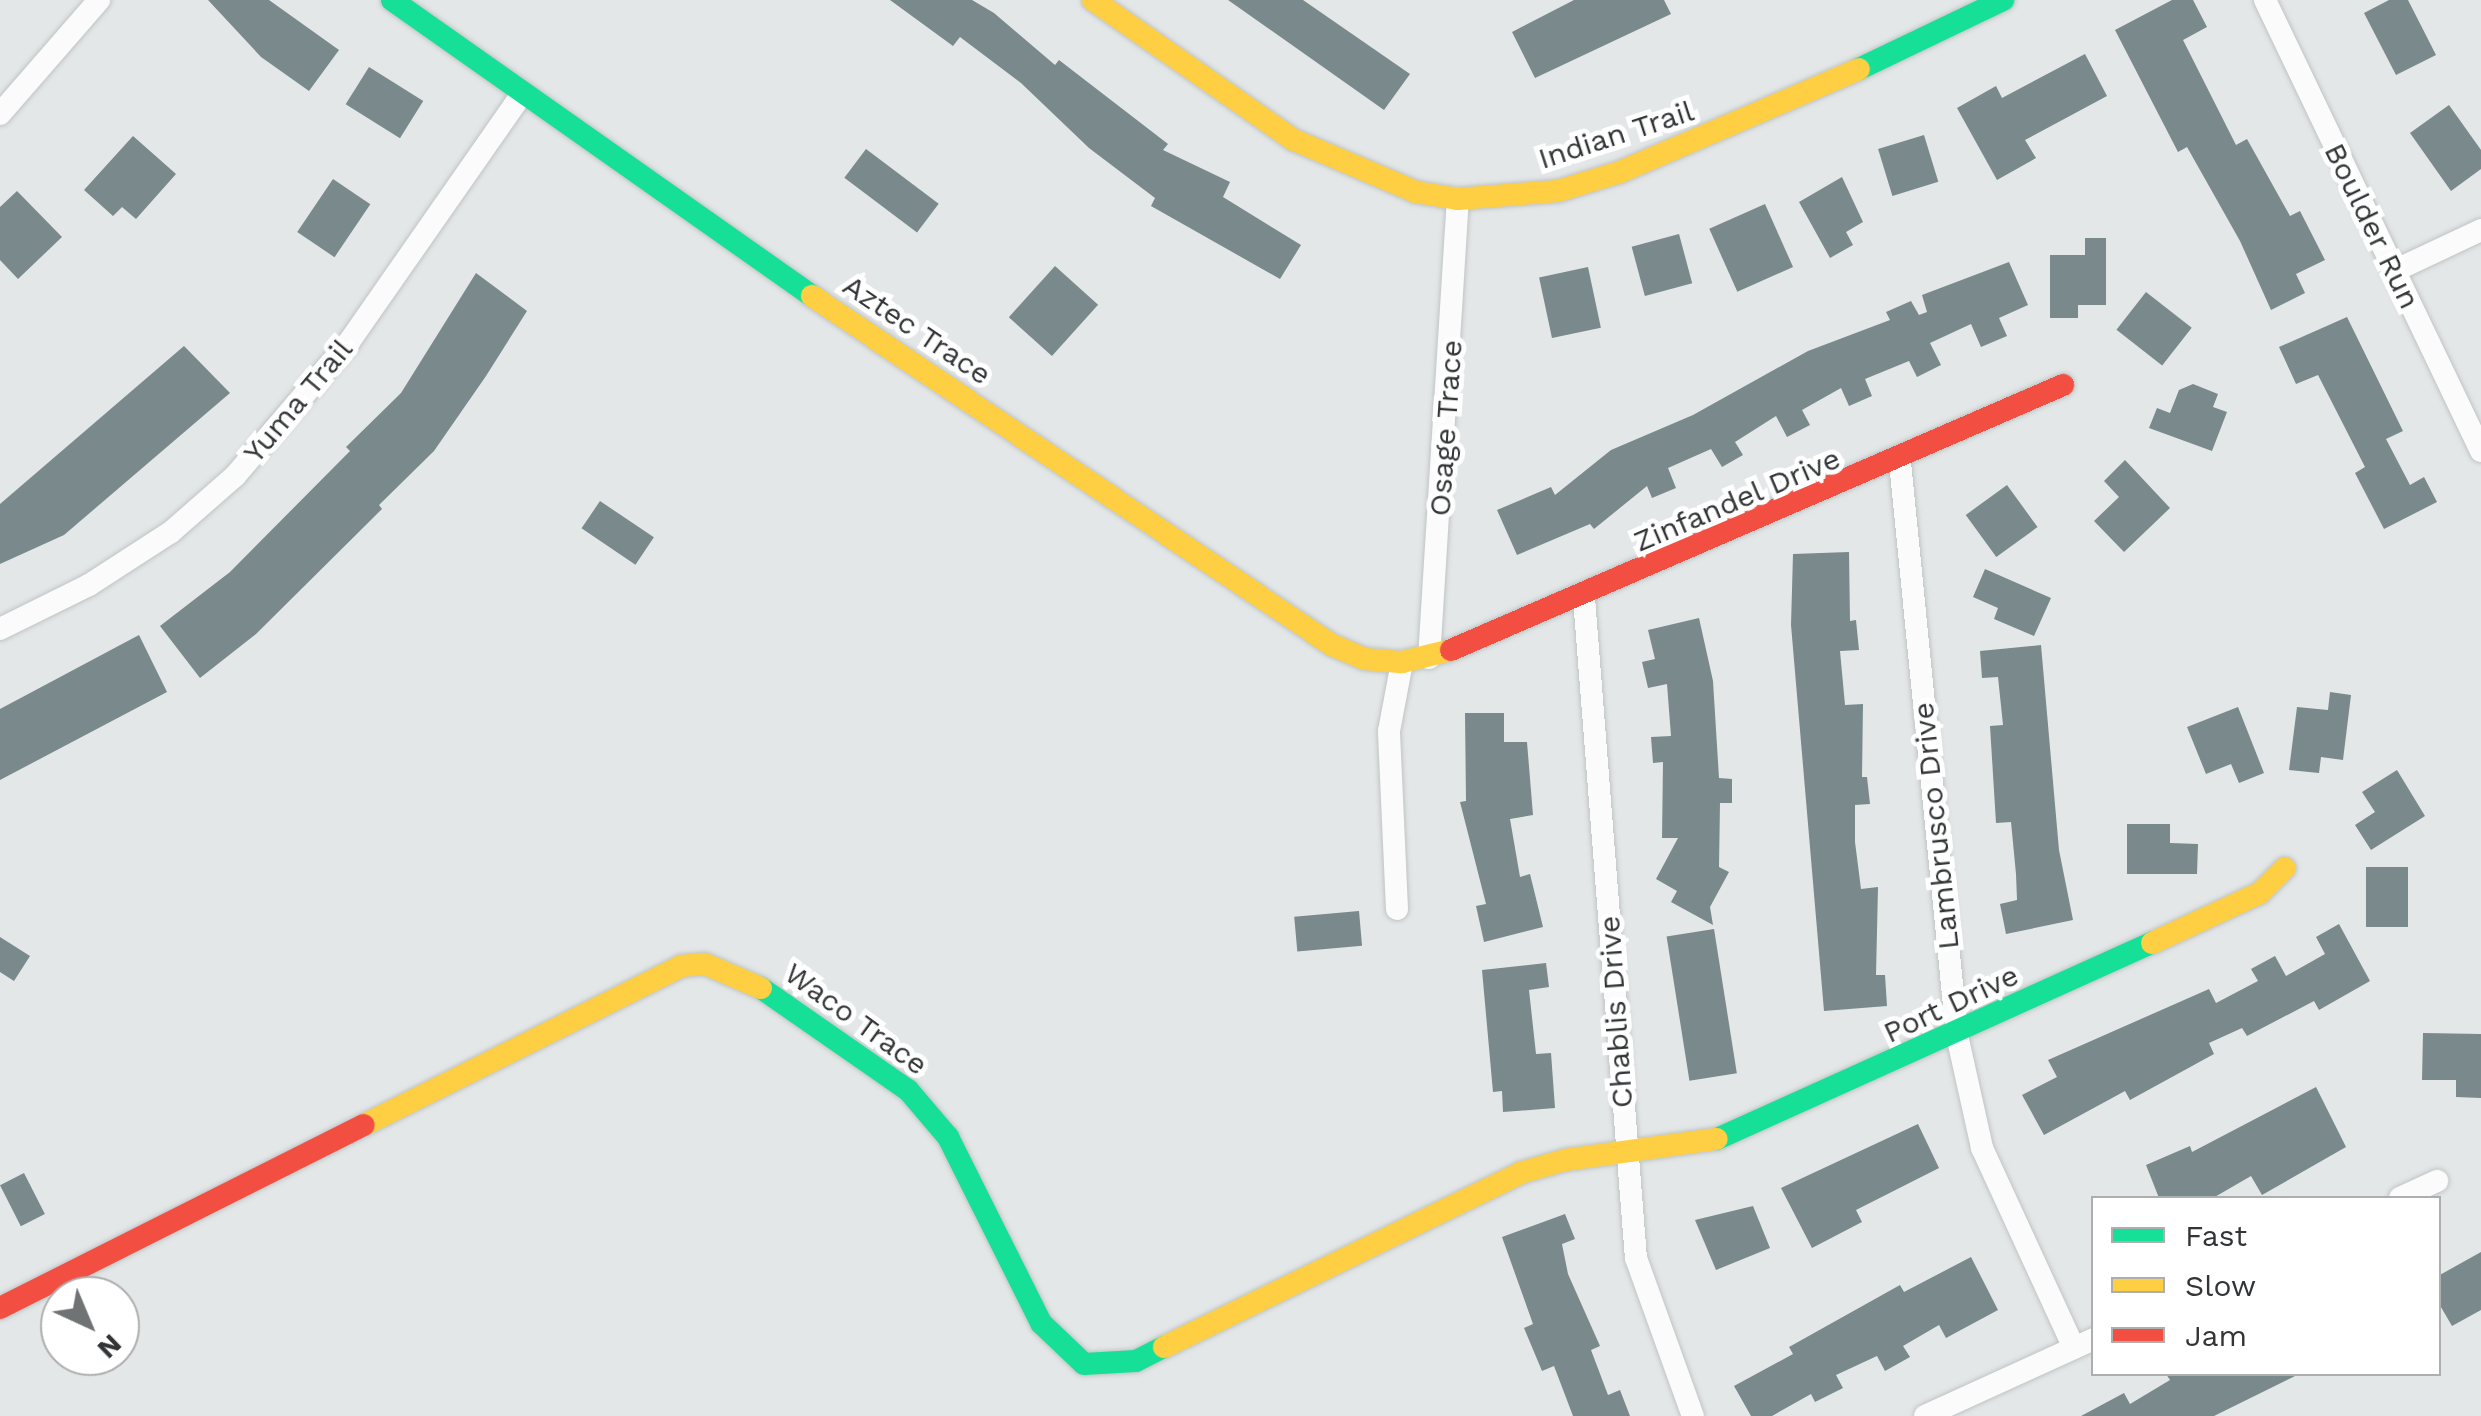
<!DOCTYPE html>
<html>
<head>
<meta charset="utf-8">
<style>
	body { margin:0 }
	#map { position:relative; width:2481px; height:1416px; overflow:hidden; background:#e3e7e8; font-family:"Work Sans",sans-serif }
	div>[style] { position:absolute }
	.building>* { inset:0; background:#79898c; transform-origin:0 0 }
	.roads { filter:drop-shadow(0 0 2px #c0c4c4) drop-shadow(0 0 2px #c0c4c4) }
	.street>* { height:22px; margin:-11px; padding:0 11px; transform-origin:11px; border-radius:11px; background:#fbfbfc }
	.fast>* { height:22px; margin:-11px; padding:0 11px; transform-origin:11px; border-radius:11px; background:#16e098 }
	.slow>* { height:22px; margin:-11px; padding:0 11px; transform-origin:11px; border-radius:11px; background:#ffcf43 }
	.jam>* { height:22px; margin:-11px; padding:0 11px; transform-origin:11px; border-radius:11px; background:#f24e42 }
	span { translate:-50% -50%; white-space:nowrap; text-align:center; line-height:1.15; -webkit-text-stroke:10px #fff; paint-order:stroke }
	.street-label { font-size:30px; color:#323435 }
	.legend { position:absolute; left:2091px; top:1196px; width:350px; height:180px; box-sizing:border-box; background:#fff; border:2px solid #adaeae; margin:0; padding:12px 18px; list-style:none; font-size:30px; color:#323435 }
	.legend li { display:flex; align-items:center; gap:20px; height:50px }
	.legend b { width:50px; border:2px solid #adaeae }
	.north { position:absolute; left:40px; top:1276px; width:100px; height:100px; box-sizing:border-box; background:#fff; border:2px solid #adaeae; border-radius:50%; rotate:136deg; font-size:28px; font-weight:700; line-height:40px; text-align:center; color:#323435 }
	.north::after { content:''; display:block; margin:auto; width:35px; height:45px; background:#707374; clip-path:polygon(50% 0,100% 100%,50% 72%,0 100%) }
</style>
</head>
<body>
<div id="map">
	<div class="building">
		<div style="clip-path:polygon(208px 0,269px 0,339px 50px,309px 91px,261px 57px)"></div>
		<div style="clip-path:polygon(890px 0,972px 0,994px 13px,1055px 65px,1059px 60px,1168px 144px,1163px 150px,1230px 182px,1223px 197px,1301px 245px,1280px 279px,1151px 206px,1155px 198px,1089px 148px,1021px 83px,960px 37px,953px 46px)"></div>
		<div style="clip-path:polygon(1228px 0,1303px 0,1410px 74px,1384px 110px)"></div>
		<div style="clip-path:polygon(1574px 0,1664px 0,1671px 14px,1535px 78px,1512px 32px)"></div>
		<div style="clip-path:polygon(2172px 0,2193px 0,2207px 27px,2183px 40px,2236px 145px,2247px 139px,2290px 216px,2300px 211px,2325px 260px,2296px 274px,2305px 293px,2271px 310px,2240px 241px,2187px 147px,2178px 152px,2115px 30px)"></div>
		<div style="clip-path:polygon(2389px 0,2408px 0,2436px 55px,2396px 75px,2364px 13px)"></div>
		<div style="clip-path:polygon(2085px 54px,2107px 96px,2025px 140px,2036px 158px,1997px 180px,1957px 108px,1996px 86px,2002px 98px)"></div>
		<div style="left:369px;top:67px;width:64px;height:44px;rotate:32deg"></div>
		<div style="clip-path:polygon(2449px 105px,2481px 150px,2481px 169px,2451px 191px,2410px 133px)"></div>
		<div style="left:1924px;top:135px;width:49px;height:48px;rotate:73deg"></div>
		<div style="clip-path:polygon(133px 136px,176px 174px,136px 219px,122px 207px,113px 216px,84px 190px)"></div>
		<div style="left:866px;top:149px;width:91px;height:36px;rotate:37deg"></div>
		<div style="clip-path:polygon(1842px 177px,1863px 222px,1846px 232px,1853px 245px,1830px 258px,1799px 202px)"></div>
		<div style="left:333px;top:179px;width:45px;height:64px;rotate:34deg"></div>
		<div style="clip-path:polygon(17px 191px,62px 237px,18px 279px,0 260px,0 207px)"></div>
		<div style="left:1765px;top:204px;width:69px;height:61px;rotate:66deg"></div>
		<div style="left:1679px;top:234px;width:51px;height:49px;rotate:75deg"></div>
		<div style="clip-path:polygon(2085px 238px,2106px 238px,2106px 305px,2078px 305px,2078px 318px,2050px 318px,2050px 255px,2085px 255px)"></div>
		<div style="clip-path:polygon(2009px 262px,2028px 305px,1999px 318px,2007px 336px,1981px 347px,1971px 324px,1930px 343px,1941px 365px,1917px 377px,1909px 361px,1865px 379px,1872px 396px,1849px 406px,1841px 388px,1802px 410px,1810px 425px,1787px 437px,1776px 416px,1735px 442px,1743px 455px,1722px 467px,1711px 449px,1668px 468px,1676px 488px,1652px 498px,1647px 486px,1594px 529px,1590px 524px,1517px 555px,1497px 510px,1551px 487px,1555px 495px,1611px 450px,1693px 415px,1808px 351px,1890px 320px,1886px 312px,1911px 301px,1919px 315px,1927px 312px,1922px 295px)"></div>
		<div style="left:1055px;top:266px;width:58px;height:69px;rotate:42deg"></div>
		<div style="left:1588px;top:267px;width:62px;height:50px;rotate:78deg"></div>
		<div style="clip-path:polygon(476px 273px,527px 311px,486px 376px,434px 451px,379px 505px,382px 509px,256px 634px,200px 678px,160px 626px,230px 572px,350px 451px,346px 447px,401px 393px)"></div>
		<div style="left:2146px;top:292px;width:58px;height:48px;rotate:38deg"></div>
		<div style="clip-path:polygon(2347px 317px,2403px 431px,2386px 439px,2410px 485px,2424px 477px,2437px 502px,2384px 529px,2355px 473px,2365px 467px,2318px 375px,2296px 384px,2279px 347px)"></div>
		<div style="clip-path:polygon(184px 346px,230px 393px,64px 535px,0 564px,0 504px)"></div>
		<div style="clip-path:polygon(2193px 384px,2218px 394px,2213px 407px,2227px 412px,2212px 451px,2149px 428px,2157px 408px,2170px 413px,2179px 390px)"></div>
		<div style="clip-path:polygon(2125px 460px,2170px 508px,2124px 552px,2094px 521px,2119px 497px,2104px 481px)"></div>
		<div style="left:2007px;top:485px;width:52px;height:51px;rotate:54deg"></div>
		<div style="left:600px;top:501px;width:65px;height:33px;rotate:34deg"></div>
		<div style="clip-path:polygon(1849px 552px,1850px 621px,1856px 620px,1859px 650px,1840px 651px,1845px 705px,1863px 704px,1862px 777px,1867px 777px,1870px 804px,1855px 805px,1855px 842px,1861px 889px,1878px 887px,1876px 975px,1885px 975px,1887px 1006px,1824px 1011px,1791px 625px,1793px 554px)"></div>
		<div style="clip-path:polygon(1985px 569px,2051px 598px,2034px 636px,1994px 619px,1998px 608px,1973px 597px)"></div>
		<div style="clip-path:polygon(1699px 618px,1713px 681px,1719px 778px,1732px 779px,1732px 803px,1720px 803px,1719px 867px,1729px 872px,1710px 907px,1713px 925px,1671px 902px,1677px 891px,1656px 879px,1678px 838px,1662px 838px,1663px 762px,1653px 763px,1651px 737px,1671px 736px,1667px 684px,1648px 688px,1642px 662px,1655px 659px,1648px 630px)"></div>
		<div style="clip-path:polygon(139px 635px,167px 692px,0 780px,0 709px)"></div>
		<div style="clip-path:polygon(2041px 645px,2059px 850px,2073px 920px,2006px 934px,2000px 904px,2017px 900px,2016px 874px,2011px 822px,1996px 823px,1990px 726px,2003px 725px,1998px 677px,1982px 678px,1980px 651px)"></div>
		<div style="clip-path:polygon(2330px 692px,2351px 695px,2343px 760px,2321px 757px,2319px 773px,2289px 770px,2297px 707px,2328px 710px)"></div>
		<div style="clip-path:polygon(2238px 707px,2264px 773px,2239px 783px,2231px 764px,2206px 774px,2187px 727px)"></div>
		<div style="clip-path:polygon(1465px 713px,1504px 713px,1504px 742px,1527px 742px,1533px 815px,1510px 819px,1520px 877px,1530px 874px,1543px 927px,1484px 942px,1476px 906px,1486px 904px,1460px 802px,1466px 801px)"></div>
		<div style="clip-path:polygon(2397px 770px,2425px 816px,2371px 850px,2355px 825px,2375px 812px,2362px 792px)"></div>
		<div style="clip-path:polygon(2127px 824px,2170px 824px,2170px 843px,2198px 844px,2197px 874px,2127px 874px)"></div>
		<div style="left:2366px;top:867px;width:42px;height:60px"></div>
		<div style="left:1359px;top:911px;width:35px;height:65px;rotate:85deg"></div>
		<div style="clip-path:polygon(2339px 924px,2370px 981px,2319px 1010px,2314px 1001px,2247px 1036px,2242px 1028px,2209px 1043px,2214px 1054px,2130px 1100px,2125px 1091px,2044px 1135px,2022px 1095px,2057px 1077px,2048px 1060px,2209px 989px,2216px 1003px,2258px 981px,2251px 969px,2275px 956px,2286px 976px,2325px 954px,2316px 937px)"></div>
		<div style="left:1714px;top:929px;width:146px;height:48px;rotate:81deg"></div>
		<div style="clip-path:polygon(0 937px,30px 956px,14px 981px,0 972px)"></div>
		<div style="clip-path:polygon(1546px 963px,1549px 987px,1529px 990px,1536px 1054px,1551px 1053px,1555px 1108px,1503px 1112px,1502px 1091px,1493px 1092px,1482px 970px)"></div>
		<div style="clip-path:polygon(2423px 1033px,2481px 1034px,2481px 1098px,2456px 1097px,2456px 1080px,2422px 1080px)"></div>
		<div style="clip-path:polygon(2316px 1087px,2346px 1147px,2262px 1195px,2251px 1176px,2213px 1198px,2159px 1198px,2146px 1165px,2190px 1146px,2192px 1152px)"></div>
		<div style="clip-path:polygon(1918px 1124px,1939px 1168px,1856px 1210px,1862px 1222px,1812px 1248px,1781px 1188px)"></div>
		<div style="left:24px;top:1173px;width:46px;height:27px;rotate:63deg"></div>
		<div style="clip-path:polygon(1753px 1206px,1770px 1248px,1716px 1270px,1695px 1220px)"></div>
		<div style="clip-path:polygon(1565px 1214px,1575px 1239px,1562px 1244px,1568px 1274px,1600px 1346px,1591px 1350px,1608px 1395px,1620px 1390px,1630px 1416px,1573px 1416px,1554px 1366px,1542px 1371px,1524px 1328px,1533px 1324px,1502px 1237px)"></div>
		<div style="clip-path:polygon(2481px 1252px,2481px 1310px,2452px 1326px,2438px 1302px,2438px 1276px)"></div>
		<div style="clip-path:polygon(1971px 1257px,1998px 1310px,1946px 1338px,1939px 1325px,1903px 1346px,1910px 1357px,1885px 1371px,1877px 1356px,1836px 1375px,1843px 1388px,1815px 1402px,1811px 1394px,1772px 1416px,1751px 1416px,1734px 1386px,1793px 1354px,1789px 1347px,1900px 1285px,1904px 1292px)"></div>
		<div style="clip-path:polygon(2166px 1374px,2299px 1374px,2214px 1416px,2081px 1416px,2124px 1393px,2130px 1404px,2170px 1380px)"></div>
	</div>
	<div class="roads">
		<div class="street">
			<div style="left:2265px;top:0;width:500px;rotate:64.41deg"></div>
			<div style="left:0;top:114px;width:151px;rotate:-49deg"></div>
			<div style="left:2394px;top:271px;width:96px;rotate:-25.2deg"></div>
			<div style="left:1900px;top:462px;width:576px;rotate:84.32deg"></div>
			<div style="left:1957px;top:1035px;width:116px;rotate:77.5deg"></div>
			<div style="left:1982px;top:1148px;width:220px;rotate:65.3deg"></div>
			<div style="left:1584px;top:598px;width:662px;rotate:85.5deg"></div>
			<div style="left:1636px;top:1258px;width:168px;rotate:70.2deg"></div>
			<div style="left:0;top:629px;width:99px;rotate:-26.3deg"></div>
			<div style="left:89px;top:585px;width:98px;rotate:-32.9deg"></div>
			<div style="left:171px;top:532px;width:85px;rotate:-41.2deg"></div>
			<div style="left:235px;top:476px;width:176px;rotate:-49.6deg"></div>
			<div style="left:349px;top:342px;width:302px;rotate:-55.1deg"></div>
			<div style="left:1429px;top:658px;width:460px;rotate:-86.4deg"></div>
			<div style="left:1397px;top:909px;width:178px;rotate:-92.6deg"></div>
			<div style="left:1389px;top:731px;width:70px;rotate:-79.3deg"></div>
			<div style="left:2400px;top:1198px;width:41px;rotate:-24.7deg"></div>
			<div style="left:1925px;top:1416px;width:186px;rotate:-24.5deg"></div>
		</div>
		<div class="fast">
			<div style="left:392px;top:0;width:514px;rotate:35.17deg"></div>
			<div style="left:1859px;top:69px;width:160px;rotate:-25.6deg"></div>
			<div style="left:761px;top:988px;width:179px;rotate:34.8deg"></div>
			<div style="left:908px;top:1090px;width:62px;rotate:49.6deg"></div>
			<div style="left:948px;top:1137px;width:208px;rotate:63.4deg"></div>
			<div style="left:1041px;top:1323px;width:59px;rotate:43.6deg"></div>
			<div style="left:1084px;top:1364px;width:52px;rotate:-3.3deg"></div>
			<div style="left:1136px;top:1361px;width:31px;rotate:-27deg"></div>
			<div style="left:1717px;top:1139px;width:477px;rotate:-24.3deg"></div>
		</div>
		<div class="slow">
			<div style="left:1093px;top:0;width:245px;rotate:34.9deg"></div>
			<div style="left:1294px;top:140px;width:133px;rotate:23.1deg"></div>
			<div style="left:1416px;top:192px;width:43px;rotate:9.5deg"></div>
			<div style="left:1458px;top:199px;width:100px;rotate:-4.6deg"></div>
			<div style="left:1558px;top:191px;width:65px;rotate:-17deg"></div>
			<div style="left:1620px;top:172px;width:260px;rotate:-23.3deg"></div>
			<div style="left:812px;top:296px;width:626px;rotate:33.87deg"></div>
			<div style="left:1332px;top:645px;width:36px;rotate:23deg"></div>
			<div style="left:1365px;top:659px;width:37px;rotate:5deg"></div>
			<div style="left:1402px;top:662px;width:50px;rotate:-13.8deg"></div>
			<div style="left:2152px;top:943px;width:119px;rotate:-24.8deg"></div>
			<div style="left:2260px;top:893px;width:35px;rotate:-45deg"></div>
			<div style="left:364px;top:1125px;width:355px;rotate:-26.6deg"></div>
			<div style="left:681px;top:966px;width:24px;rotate:-5deg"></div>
			<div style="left:705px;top:964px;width:61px;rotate:23.2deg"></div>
			<div style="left:1164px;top:1347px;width:396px;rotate:-26deg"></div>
			<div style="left:1520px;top:1173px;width:47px;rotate:-16.1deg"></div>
			<div style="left:1565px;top:1160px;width:153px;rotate:-7.9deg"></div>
		</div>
		<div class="jam">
			<div style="left:1451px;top:650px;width:667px;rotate:-23.41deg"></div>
			<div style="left:0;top:1308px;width:407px;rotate:-26.7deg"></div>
		</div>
	</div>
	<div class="street-label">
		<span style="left:1616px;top:135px;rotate:-18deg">Indian Trail</span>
		<span style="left:2372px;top:226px;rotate:64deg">Boulder Run</span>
		<span style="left:917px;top:330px;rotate:34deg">Aztec Trace</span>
		<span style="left:298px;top:401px;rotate:-50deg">Yuma Trail</span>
		<span style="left:1446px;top:428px;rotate:-86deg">Osage Trace</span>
		<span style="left:1737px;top:500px;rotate:-23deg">Zinfandel Drive</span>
		<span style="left:1936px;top:826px;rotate:-96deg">Lambrusco Drive</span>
		<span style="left:1951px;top:1004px;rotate:-25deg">Port Drive</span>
		<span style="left:1616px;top:1012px;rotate:-94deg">Chablis Drive</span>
		<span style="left:856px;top:1019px;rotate:36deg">Waco Trace</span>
	</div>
	<ul class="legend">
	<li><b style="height:12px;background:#16e098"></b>Fast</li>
	<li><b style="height:12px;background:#ffcf43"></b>Slow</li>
	<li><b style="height:12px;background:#f24e42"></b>Jam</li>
	</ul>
	<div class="north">N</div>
</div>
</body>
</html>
